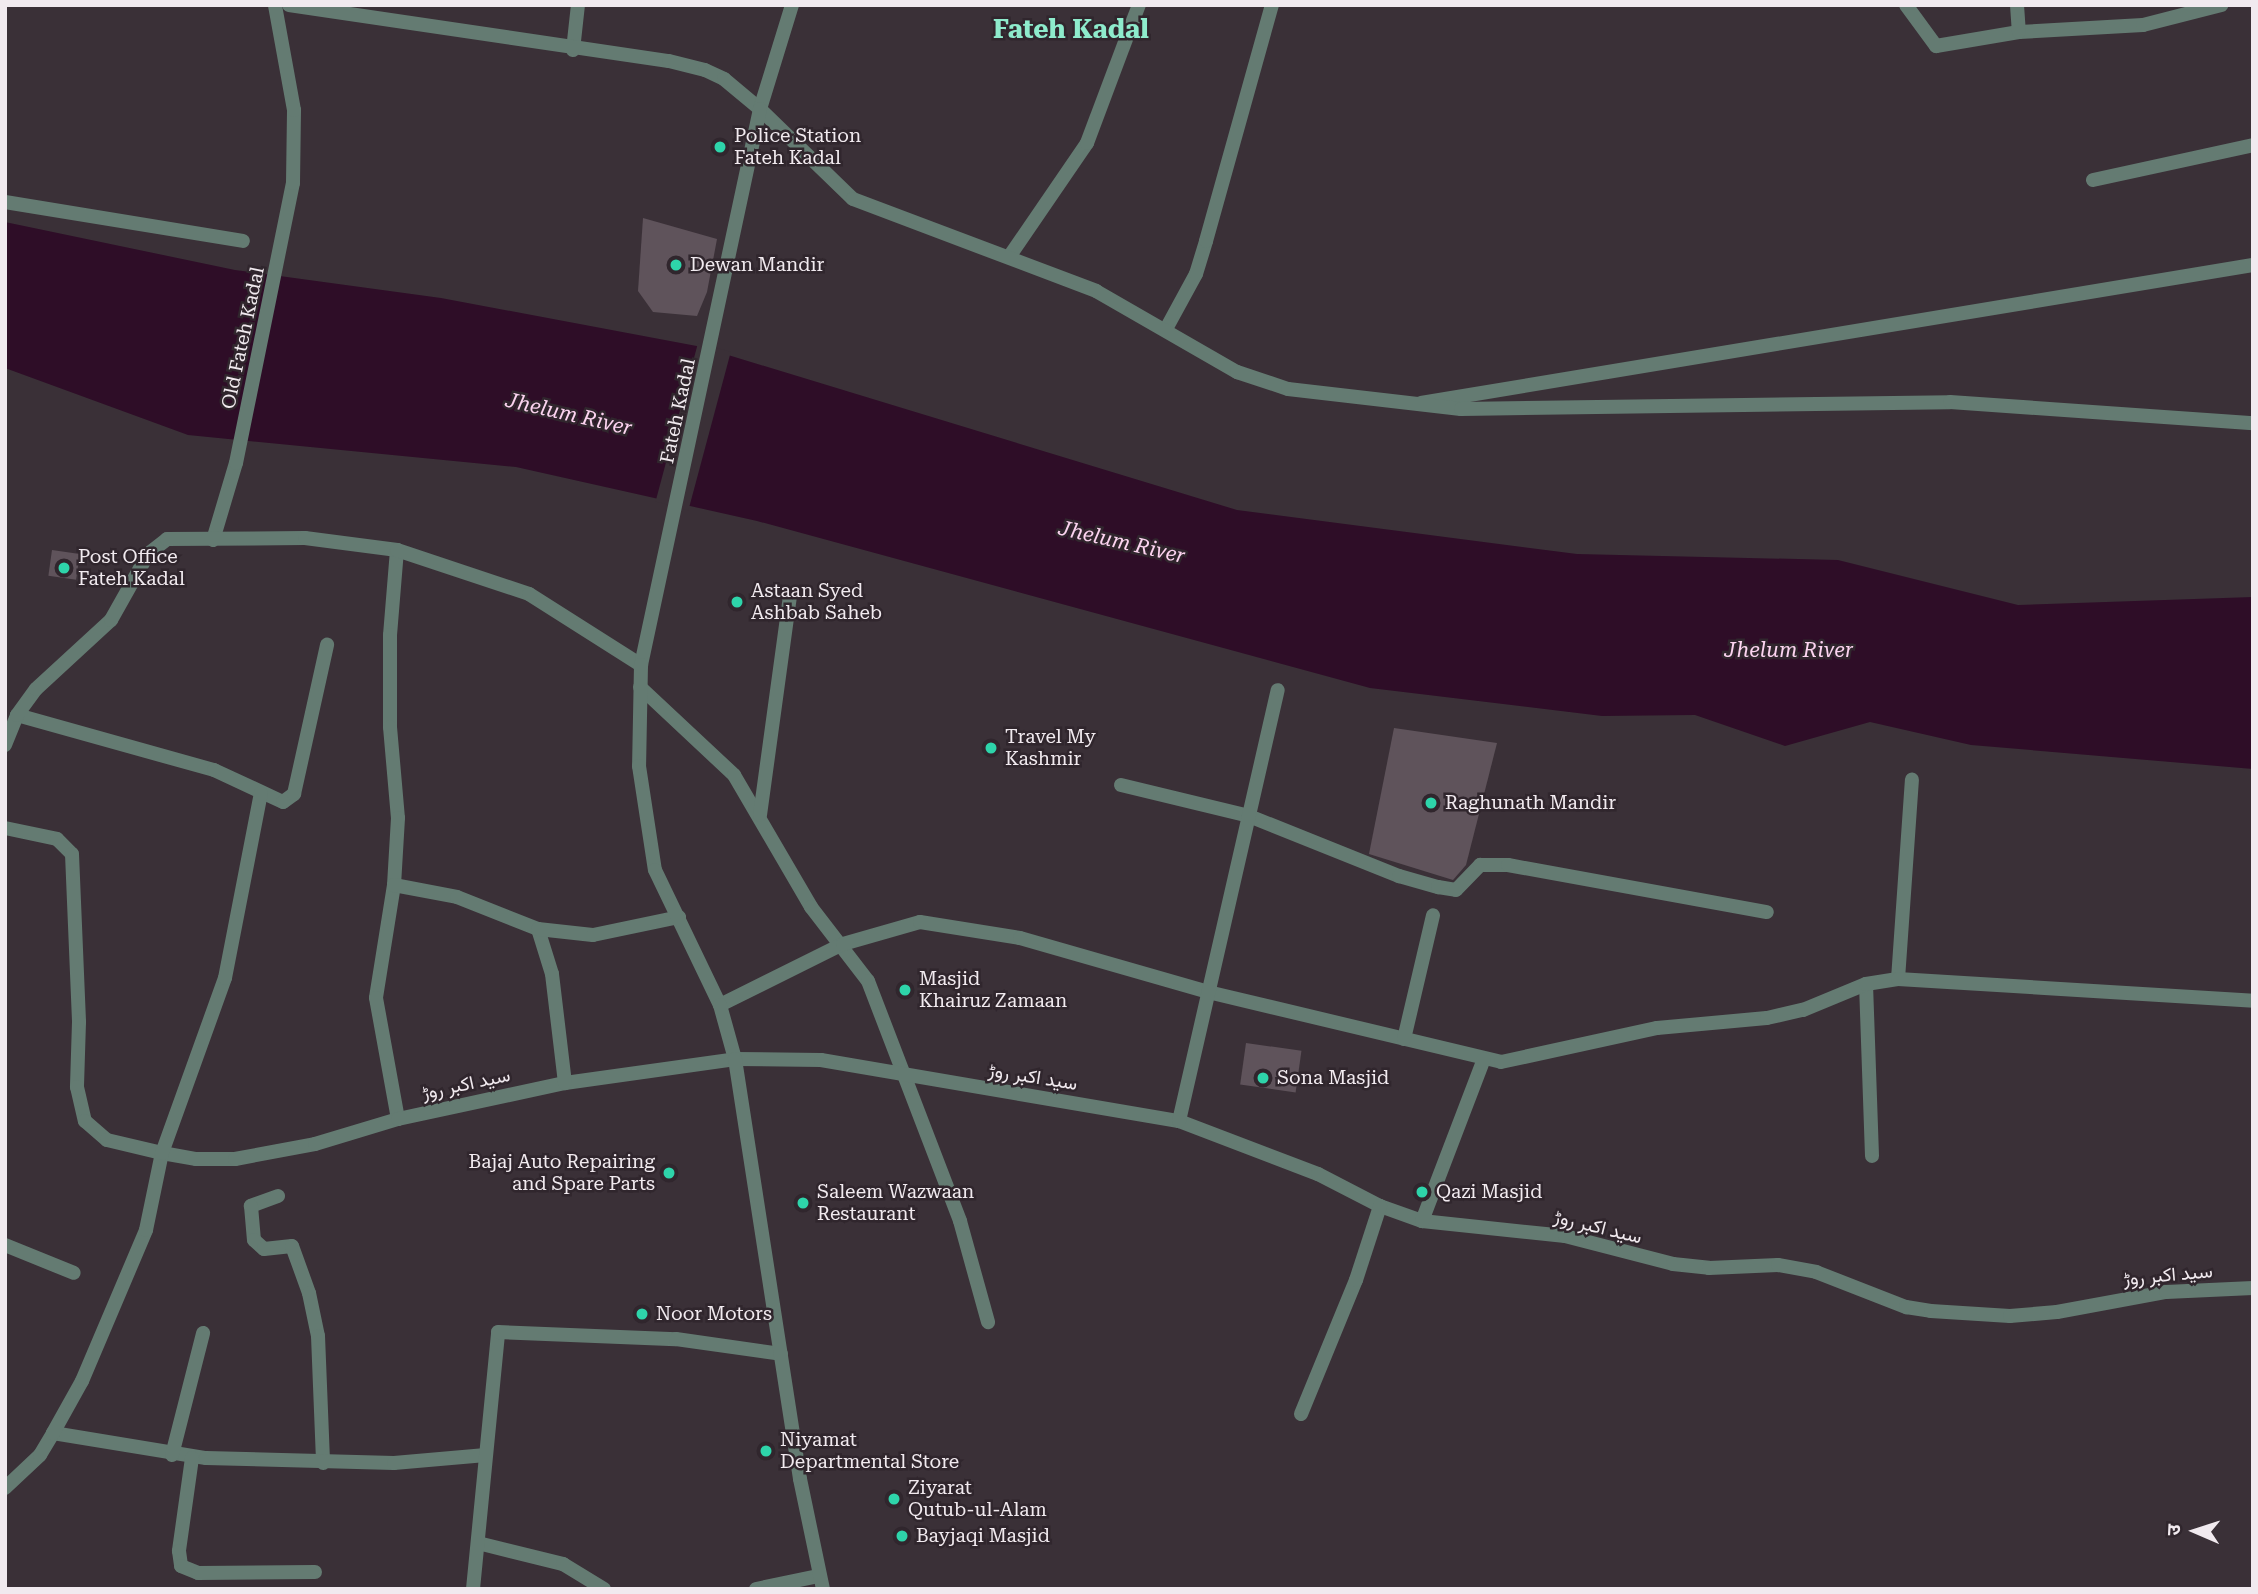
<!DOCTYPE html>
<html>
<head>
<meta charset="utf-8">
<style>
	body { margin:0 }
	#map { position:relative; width:2258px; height:1594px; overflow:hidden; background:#3a3037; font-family:"Roboto Serif",Vazirmatn,"Noto Sans Devanagari",serif }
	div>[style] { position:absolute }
	.water>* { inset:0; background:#2e0d27 }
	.pier>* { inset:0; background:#3a3037; transform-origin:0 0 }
	.building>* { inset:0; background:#5f535b; transform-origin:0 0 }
	.minor>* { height:14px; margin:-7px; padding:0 7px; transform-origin:7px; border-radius:7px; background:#647b72 }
	.tertiary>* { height:14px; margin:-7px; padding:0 7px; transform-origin:7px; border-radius:7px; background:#647b72 }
	.dots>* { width:19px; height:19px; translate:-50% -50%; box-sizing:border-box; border:4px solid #30262d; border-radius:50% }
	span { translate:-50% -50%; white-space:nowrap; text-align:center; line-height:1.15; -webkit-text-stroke:5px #30262d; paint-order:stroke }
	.poi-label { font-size:19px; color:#f1eaef }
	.left { translate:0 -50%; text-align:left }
	.right { translate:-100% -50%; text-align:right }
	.street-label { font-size:19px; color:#f1eaef }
	.water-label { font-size:21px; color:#fcd4f0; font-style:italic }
	.district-label { font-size:26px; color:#8eebcc; font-weight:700 }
	.frame { position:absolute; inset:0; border:7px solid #f1eaef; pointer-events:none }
	.north { position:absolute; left:2160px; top:1496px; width:70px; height:70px; -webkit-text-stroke:5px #30262d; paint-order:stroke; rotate:273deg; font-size:19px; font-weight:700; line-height:28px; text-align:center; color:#f1eaef }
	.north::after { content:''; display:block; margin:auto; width:24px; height:32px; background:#f1eaef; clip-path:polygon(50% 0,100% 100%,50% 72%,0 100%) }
</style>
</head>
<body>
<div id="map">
	<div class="water">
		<div style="clip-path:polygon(5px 222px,235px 270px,441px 298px,702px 347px,1237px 510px,1577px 554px,1838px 560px,2018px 605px,2253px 597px,2253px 769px,1971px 745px,1870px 722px,1785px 746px,1695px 715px,1602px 716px,1370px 688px,757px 521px,516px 467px,188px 435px,5px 368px)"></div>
	</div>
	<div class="pier">
		<div style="left:698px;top:343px;width:34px;height:164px;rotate:15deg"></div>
	</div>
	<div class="building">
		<div style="clip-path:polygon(643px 218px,717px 239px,707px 292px,697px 316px,653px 312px,638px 291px)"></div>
		<div style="left:52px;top:550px;width:28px;height:26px;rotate:8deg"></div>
		<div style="clip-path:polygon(1394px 728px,1497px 743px,1466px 865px,1453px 880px,1369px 854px)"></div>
		<div style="left:1246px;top:1043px;width:56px;height:42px;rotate:8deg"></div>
	</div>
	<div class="minor">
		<div style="left:1906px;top:5px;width:51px;rotate:53.8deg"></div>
		<div style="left:1936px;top:46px;width:84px;rotate:-9.6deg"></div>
		<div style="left:2019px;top:32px;width:124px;rotate:-3.2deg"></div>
		<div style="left:2143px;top:25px;width:81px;rotate:-14.4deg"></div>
		<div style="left:2017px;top:5px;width:27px;rotate:86deg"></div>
		<div style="left:573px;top:50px;width:45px;rotate:-83.7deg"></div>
		<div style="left:2093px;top:180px;width:164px;rotate:-12.3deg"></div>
		<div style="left:5px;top:202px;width:241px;rotate:9.3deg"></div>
		<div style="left:1009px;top:257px;width:138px;rotate:-55.6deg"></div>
		<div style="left:1087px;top:143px;width:147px;rotate:-69.4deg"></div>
		<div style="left:1166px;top:329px;width:63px;rotate:-61.4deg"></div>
		<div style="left:1196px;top:274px;width:34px;rotate:-73deg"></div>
		<div style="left:1206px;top:241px;width:245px;rotate:-74.4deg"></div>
		<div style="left:1421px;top:403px;width:843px;rotate:-9.42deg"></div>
		<div style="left:213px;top:540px;width:80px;rotate:-73.4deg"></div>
		<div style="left:236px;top:463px;width:286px;rotate:-78.5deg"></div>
		<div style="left:293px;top:183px;width:73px;rotate:-89.2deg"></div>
		<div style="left:294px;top:110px;width:107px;rotate:-100.3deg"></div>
		<div style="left:397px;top:550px;width:85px;rotate:94.7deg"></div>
		<div style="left:390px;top:635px;width:92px;rotate:90deg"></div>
		<div style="left:390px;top:727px;width:91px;rotate:85deg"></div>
		<div style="left:398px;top:818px;width:67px;rotate:93.4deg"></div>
		<div style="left:394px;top:885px;width:114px;rotate:99.1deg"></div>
		<div style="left:376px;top:998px;width:123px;rotate:79.7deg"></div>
		<div style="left:640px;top:687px;width:129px;rotate:43.1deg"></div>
		<div style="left:734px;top:775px;width:153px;rotate:59.7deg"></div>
		<div style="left:811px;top:907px;width:93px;rotate:52.4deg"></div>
		<div style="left:868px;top:981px;width:257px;rotate:69deg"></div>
		<div style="left:960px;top:1221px;width:105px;rotate:74.5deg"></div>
		<div style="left:17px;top:715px;width:205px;rotate:15.6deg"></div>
		<div style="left:214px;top:770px;width:76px;rotate:24.9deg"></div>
		<div style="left:283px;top:802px;width:14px;rotate:-36deg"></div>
		<div style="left:294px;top:794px;width:153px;rotate:-77.5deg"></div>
		<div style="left:5px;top:745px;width:32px;rotate:-68deg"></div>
		<div style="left:17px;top:715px;width:32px;rotate:-54deg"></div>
		<div style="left:36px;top:689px;width:102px;rotate:-42.6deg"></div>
		<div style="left:111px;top:620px;width:76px;rotate:-60.7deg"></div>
		<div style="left:148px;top:554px;width:24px;rotate:-38deg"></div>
		<div style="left:167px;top:539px;width:138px;rotate:-0.4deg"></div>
		<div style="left:305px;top:538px;width:93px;rotate:7.4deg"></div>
		<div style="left:397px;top:550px;width:139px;rotate:18.4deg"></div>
		<div style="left:529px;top:594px;width:133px;rotate:32.4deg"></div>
		<div style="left:1121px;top:785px;width:132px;rotate:13.6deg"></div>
		<div style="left:1249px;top:816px;width:162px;rotate:21.8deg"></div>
		<div style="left:1399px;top:876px;width:41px;rotate:15.8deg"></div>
		<div style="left:1438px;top:887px;width:18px;rotate:9deg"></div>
		<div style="left:1456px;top:890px;width:35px;rotate:-46deg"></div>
		<div style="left:1480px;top:865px;width:28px"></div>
		<div style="left:1508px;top:865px;width:263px;rotate:10.3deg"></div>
		<div style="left:760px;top:815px;width:221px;rotate:-82.2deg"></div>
		<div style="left:5px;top:828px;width:53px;rotate:11.9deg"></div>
		<div style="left:57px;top:839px;width:21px;rotate:45deg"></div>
		<div style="left:72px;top:854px;width:168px;rotate:87.6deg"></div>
		<div style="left:79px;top:1022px;width:65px;rotate:91.8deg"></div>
		<div style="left:77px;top:1087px;width:35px;rotate:77deg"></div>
		<div style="left:85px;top:1121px;width:29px;rotate:41deg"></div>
		<div style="left:107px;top:1140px;width:57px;rotate:13.3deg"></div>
		<div style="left:162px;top:1153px;width:35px;rotate:10deg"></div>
		<div style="left:196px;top:1159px;width:39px"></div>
		<div style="left:235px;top:1159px;width:81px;rotate:-10.6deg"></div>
		<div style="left:315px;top:1144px;width:87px;rotate:-16.8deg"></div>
		<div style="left:398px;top:1119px;width:171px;rotate:-12.2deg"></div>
		<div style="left:565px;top:1083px;width:172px;rotate:-8deg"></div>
		<div style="left:735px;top:1059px;width:86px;rotate:0.7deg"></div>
		<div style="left:821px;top:1060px;width:363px;rotate:9.7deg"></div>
		<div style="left:1179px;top:1121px;width:149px;rotate:20.9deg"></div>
		<div style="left:1318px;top:1174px;width:70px;rotate:27.3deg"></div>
		<div style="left:1380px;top:1206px;width:45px;rotate:19.7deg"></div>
		<div style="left:1422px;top:1221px;width:144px;rotate:6deg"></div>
		<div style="left:1565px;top:1236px;width:112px;rotate:14.5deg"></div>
		<div style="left:1673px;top:1264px;width:36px;rotate:6deg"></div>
		<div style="left:1709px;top:1268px;width:69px;rotate:-2.5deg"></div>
		<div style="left:1778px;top:1265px;width:39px;rotate:10deg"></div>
		<div style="left:1816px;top:1272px;width:97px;rotate:21.3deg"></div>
		<div style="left:1906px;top:1307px;width:25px;rotate:9deg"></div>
		<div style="left:1931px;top:1311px;width:79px;rotate:3.6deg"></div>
		<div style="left:2010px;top:1316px;width:47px;rotate:-4.9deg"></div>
		<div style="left:2057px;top:1312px;width:111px;rotate:-10.4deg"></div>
		<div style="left:2166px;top:1292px;width:87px;rotate:-2.6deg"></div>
		<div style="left:394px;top:885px;width:64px;rotate:10.8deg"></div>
		<div style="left:457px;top:897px;width:87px;rotate:21.6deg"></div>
		<div style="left:538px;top:929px;width:47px;rotate:72.7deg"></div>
		<div style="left:552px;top:974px;width:110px;rotate:83.2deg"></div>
		<div style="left:538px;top:929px;width:55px;rotate:6.2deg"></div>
		<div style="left:593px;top:935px;width:88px;rotate:-11.8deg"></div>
		<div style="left:1898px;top:979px;width:200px;rotate:-86deg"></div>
		<div style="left:1866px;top:984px;width:172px;rotate:88deg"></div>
		<div style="left:720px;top:1005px;width:137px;rotate:-26.4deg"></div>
		<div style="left:843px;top:944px;width:80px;rotate:-15.9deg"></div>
		<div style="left:920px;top:922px;width:101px;rotate:9.1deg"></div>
		<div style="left:1020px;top:938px;width:196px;rotate:16deg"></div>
		<div style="left:1208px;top:992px;width:301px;rotate:13.4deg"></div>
		<div style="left:1501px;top:1062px;width:160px;rotate:-12.3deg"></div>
		<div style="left:1657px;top:1028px;width:110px;rotate:-5.2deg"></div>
		<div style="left:1767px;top:1018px;width:37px;rotate:-13deg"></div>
		<div style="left:1803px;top:1010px;width:68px;rotate:-22.4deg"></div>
		<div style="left:1866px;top:984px;width:32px;rotate:-9deg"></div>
		<div style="left:1898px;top:979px;width:356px;rotate:3.5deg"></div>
		<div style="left:1404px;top:1039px;width:127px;rotate:-76.8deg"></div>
		<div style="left:1179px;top:1121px;width:442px;rotate:-77.1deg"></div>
		<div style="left:278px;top:1196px;width:29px;rotate:160deg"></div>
		<div style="left:251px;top:1206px;width:34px;rotate:85deg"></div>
		<div style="left:254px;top:1240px;width:13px;rotate:42deg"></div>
		<div style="left:264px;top:1249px;width:28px;rotate:-6deg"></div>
		<div style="left:292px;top:1246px;width:50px;rotate:70.1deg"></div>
		<div style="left:309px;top:1293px;width:44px;rotate:78.2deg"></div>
		<div style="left:318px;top:1336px;width:127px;rotate:87.7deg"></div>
		<div style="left:1422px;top:1221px;width:173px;rotate:-69.1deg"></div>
		<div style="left:5px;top:1245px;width:74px;rotate:22.1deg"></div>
		<div style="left:1301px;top:1414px;width:145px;rotate:-67.7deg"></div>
		<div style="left:1356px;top:1280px;width:78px;rotate:-72deg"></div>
		<div style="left:53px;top:1433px;width:155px;rotate:9.3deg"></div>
		<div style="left:206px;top:1458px;width:188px;rotate:1.5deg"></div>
		<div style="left:394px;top:1463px;width:92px;rotate:-5deg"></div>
		<div style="left:172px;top:1455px;width:126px;rotate:-75.7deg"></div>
		<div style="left:192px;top:1458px;width:94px;rotate:98deg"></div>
		<div style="left:179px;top:1551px;width:15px;rotate:82deg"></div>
		<div style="left:181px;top:1566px;width:18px;rotate:22deg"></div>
		<div style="left:198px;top:1573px;width:117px;rotate:-0.5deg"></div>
		<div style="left:5px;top:1488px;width:48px;rotate:-43.3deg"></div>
		<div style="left:40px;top:1455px;width:26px;rotate:-59deg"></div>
		<div style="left:53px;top:1433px;width:60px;rotate:-60.9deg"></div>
		<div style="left:82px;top:1381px;width:164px;rotate:-67deg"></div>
		<div style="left:146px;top:1230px;width:79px;rotate:-78.3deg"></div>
		<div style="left:162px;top:1153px;width:186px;rotate:-70.2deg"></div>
		<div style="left:225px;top:978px;width:188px;rotate:-79deg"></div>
		<div style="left:478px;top:1543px;width:88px;rotate:13.9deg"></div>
		<div style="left:563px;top:1564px;width:48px;rotate:31.4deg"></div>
		<div style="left:473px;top:1589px;width:258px;rotate:-84.4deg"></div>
		<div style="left:498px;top:1332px;width:178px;rotate:2.3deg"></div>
		<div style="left:676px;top:1339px;width:106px;rotate:8.1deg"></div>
		<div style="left:756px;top:1589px;width:63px;rotate:-11.8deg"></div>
	</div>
	<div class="tertiary">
		<div style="left:289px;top:5px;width:384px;rotate:8.4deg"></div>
		<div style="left:669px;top:61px;width:37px;rotate:14deg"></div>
		<div style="left:705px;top:70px;width:21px;rotate:25deg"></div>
		<div style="left:724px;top:79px;width:47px;rotate:39.8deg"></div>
		<div style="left:760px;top:109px;width:129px;rotate:44.1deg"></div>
		<div style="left:853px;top:199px;width:260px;rotate:20.7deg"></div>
		<div style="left:1096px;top:291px;width:163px;rotate:29.9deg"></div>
		<div style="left:1237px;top:372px;width:54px;rotate:18.4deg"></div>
		<div style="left:1288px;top:389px;width:174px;rotate:6.6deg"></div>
		<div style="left:1461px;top:409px;width:489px;rotate:-0.8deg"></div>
		<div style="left:1950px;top:402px;width:304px;rotate:4deg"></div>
		<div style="left:792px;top:5px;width:109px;rotate:107.1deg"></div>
		<div style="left:760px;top:109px;width:569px;rotate:102.08deg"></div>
		<div style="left:641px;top:665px;width:101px;rotate:91.1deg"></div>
		<div style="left:639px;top:766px;width:105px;rotate:81.3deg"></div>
		<div style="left:655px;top:870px;width:150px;rotate:64.3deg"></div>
		<div style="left:720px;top:1005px;width:56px;rotate:74.5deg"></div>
		<div style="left:735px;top:1059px;width:425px;rotate:81.2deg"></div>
		<div style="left:800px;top:1479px;width:112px;rotate:78.2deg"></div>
	</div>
	<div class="dots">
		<div style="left:720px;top:147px;background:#2ed4aa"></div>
		<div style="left:676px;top:265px;background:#2ed4aa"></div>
		<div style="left:64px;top:568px;background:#2ed4aa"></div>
		<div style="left:737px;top:602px;background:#2ed4aa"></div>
		<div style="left:991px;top:748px;background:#2ed4aa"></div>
		<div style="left:1431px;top:803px;background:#2ed4aa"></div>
		<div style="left:905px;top:990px;background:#2ed4aa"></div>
		<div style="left:1263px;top:1078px;background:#2ed4aa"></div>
		<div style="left:669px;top:1173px;background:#2ed4aa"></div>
		<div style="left:1422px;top:1192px;background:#2ed4aa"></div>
		<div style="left:803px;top:1203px;background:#2ed4aa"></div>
		<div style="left:642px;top:1314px;background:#2ed4aa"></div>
		<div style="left:766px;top:1451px;background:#2ed4aa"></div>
		<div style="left:894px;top:1499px;background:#2ed4aa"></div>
		<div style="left:902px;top:1536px;background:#2ed4aa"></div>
	</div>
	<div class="poi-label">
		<span class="left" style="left:734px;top:147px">Police Station<br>Fateh Kadal</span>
		<span class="left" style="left:690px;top:265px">Dewan Mandir</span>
		<span class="left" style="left:78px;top:568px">Post Office<br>Fateh Kadal</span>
		<span class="left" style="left:751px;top:602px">Astaan Syed<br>Ashbab Saheb</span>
		<span class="left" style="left:1005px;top:748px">Travel My<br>Kashmir</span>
		<span class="left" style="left:1445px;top:803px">Raghunath Mandir</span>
		<span class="left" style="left:919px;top:990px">Masjid<br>Khairuz Zamaan</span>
		<span class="left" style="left:1277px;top:1078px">Sona Masjid</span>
		<span class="right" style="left:655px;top:1173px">Bajaj Auto Repairing<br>and Spare Parts</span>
		<span class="left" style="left:817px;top:1203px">Saleem Wazwaan<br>Restaurant</span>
		<span class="left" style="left:1436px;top:1192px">Qazi Masjid</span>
		<span class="left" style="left:656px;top:1314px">Noor Motors</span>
		<span class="left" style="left:780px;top:1451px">Niyamat<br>Departmental Store</span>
		<span class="left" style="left:908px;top:1499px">Ziyarat<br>Qutub-ul-Alam</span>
		<span class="left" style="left:916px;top:1536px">Bayjaqi Masjid</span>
	</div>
	<div class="street-label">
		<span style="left:243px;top:338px;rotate:-78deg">Old Fateh Kadal</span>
		<span style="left:678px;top:411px;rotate:-78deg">Fateh Kadal</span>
		<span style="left:1033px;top:1077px;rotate:9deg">سید اکبر روڑ</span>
		<span style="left:466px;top:1084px;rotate:-12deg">سید اکبر روڑ</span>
		<span style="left:1598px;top:1227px;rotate:14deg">سید اکبر روڑ</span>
		<span style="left:2168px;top:1275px;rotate:-5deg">سید اکبر روڑ</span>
	</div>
	<div class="water-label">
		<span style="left:569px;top:414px;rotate:13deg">Jhelum River</span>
		<span style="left:1122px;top:542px;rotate:13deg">Jhelum River</span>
		<span style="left:1789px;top:650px">Jhelum River</span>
	</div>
	<div class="district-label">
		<span style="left:1071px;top:30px">Fateh Kadal</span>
	</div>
	<div class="frame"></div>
	<div class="north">उ</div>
</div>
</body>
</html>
